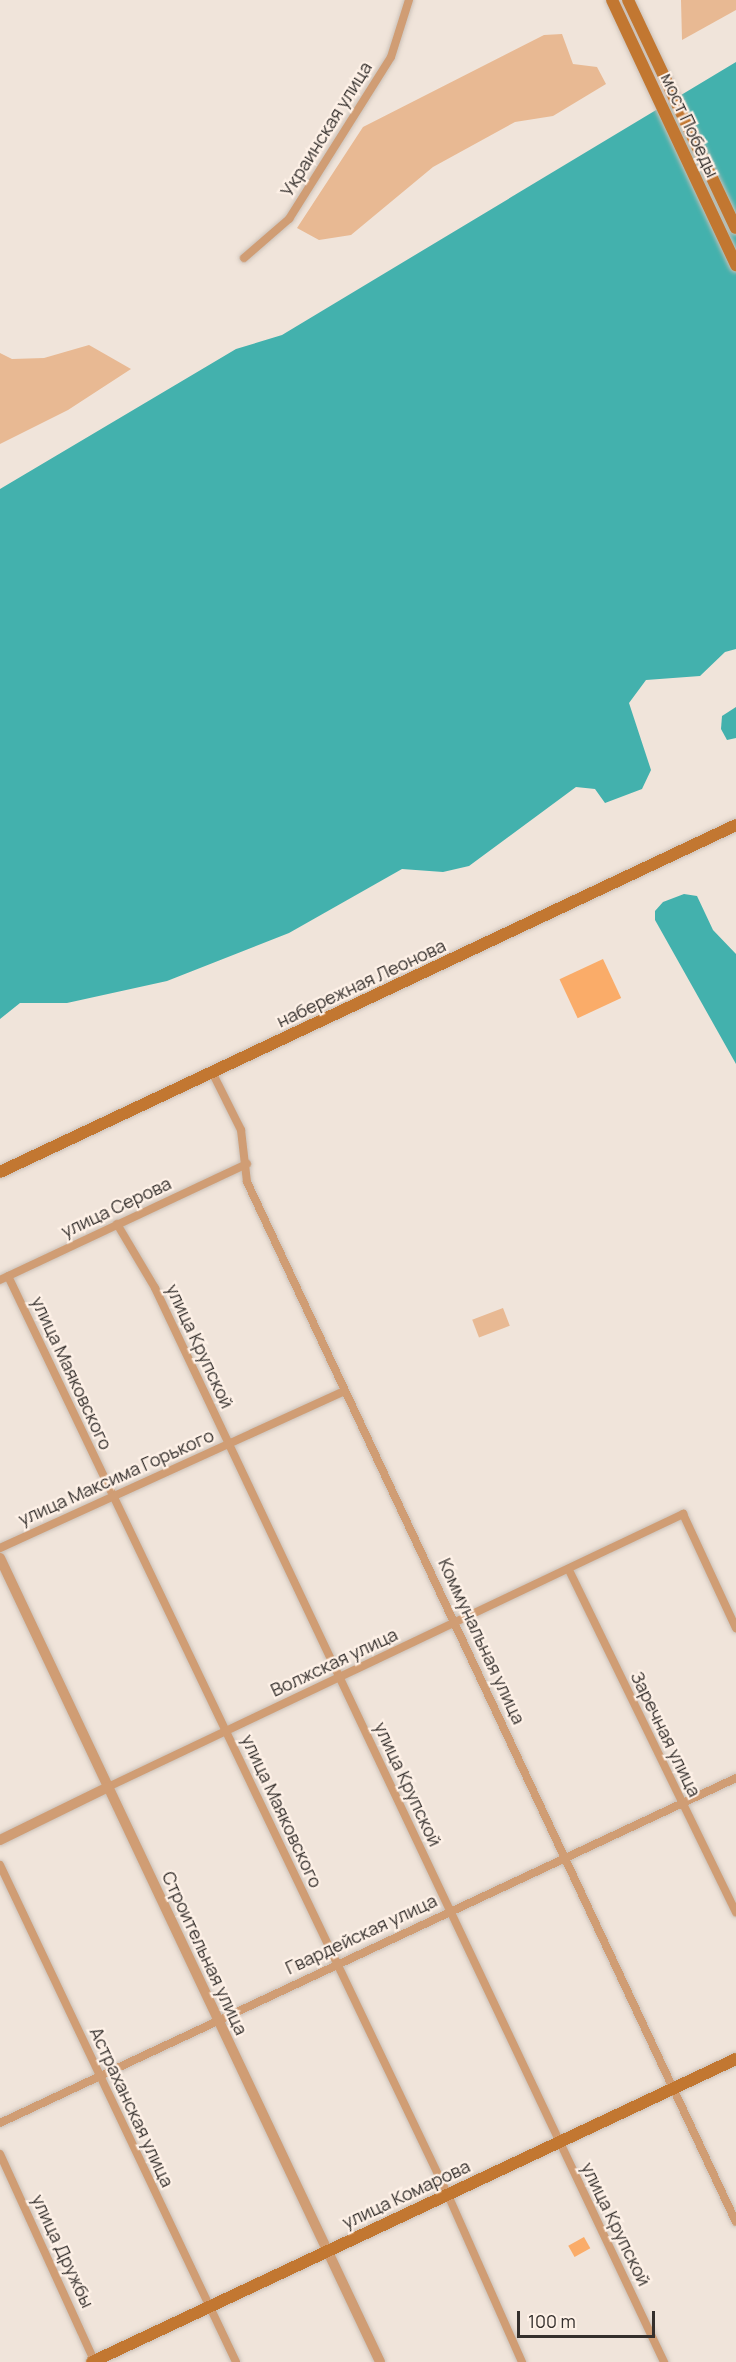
<!DOCTYPE html>
<html>
<head>
<meta charset="utf-8">
<style>
	body { margin:0 }
	#map { position:relative; width:736px; height:2362px; overflow:hidden; background:#f0e4da; font-family:Manrope,sans-serif }
	div>[style] { position:absolute }
	.green>* { inset:0; background:#e8b993; transform-origin:0 0 }
	.water>* { inset:0; background:#43b1ad }
	.building>* { inset:0; background:#faac69; transform-origin:0 0 }
	.roads { filter:drop-shadow(0 0 2px #cac0b7) drop-shadow(0 0 2px #cac0b7) }
	.minor>* { height:8px; margin:-4px; padding:0 4px; transform-origin:4px; border-radius:4px; background:#d09d74 }
	.tertiary>* { height:10px; margin:-5px; padding:0 5px; transform-origin:5px; border-radius:5px; background:#d09d74 }
	.secondary>* { height:12px; margin:-6px; padding:0 6px; transform-origin:6px; border-radius:6px; background:#c27731 }
	span { translate:-50% -50%; white-space:nowrap; text-align:center; line-height:1.15; -webkit-text-stroke:4.5px #fef1e7; paint-order:stroke }
	.street-label { font-size:18px; color:#342f2c }
	.scale { position:absolute; left:517px; top:2311px; width:138px; height:27px; box-sizing:border-box; border:3px solid #342f2c; border-top:0; padding-left:8px; font-size:18px; line-height:21px; white-space:nowrap; color:#342f2c; -webkit-text-stroke:4px #fef1e7; paint-order:stroke }
</style>
</head>
<body>
<div id="map">
	<div class="green">
		<div style="clip-path:polygon(681px 0,736px 0,736px 10px,682px 40px)"></div>
		<div style="clip-path:polygon(562px 34px,573px 64px,597px 67px,606px 84px,553px 116px,515px 122px,433px 167px,351px 235px,319px 240px,297px 228px,363px 127px,544px 35px)"></div>
		<div style="clip-path:polygon(89px 345px,131px 369px,68px 410px,0 444px,0 353px,12px 359px,44px 358px)"></div>
		<div style="left:503px;top:1308px;width:19px;height:33px;rotate:69deg"></div>
	</div>
	<div class="water">
		<div style="clip-path:polygon(736px 62px,736px 649px,725px 652px,700px 676px,646px 680px,629px 703px,651px 770px,642px 789px,605px 803px,595px 789px,576px 787px,469px 866px,443px 872px,402px 869px,289px 933px,167px 981px,67px 1003px,20px 1003px,0 1019px,0 489px,236px 349px,282px 335px)"></div>
		<div style="clip-path:polygon(736px 707px,736px 738px,727px 740px,721px 729px,722px 716px)"></div>
		<div style="clip-path:polygon(684px 894px,697px 896px,713px 930px,736px 954px,736px 1064px,655px 920px,655px 911px,663px 902px)"></div>
	</div>
	<div class="building">
		<div style="left:603px;top:959px;width:43px;height:48px;rotate:65deg"></div>
		<div style="left:584px;top:2237px;width:13px;height:18px;rotate:61deg"></div>
	</div>
	<div class="roads">
		<div class="minor">
			<div style="left:244px;top:258px;width:60px;rotate:-40.9deg"></div>
			<div style="left:289px;top:219px;width:191px;rotate:-57.8deg"></div>
			<div style="left:391px;top:57px;width:60px;rotate:-72.5deg"></div>
			<div style="left:212px;top:1072px;width:65px;rotate:63.4deg"></div>
			<div style="left:241px;top:1130px;width:52px;rotate:83.4deg"></div>
			<div style="left:247px;top:1182px;width:1149px;rotate:64.82deg"></div>
			<div style="left:117px;top:1224px;width:74px;rotate:59.3deg"></div>
			<div style="left:155px;top:1288px;width:1189px;rotate:64.64deg"></div>
			<div style="left:8px;top:1276px;width:1019px;rotate:64.42deg"></div>
			<div style="left:448px;top:2195px;width:183px;rotate:66.1deg"></div>
			<div style="left:0;top:1280px;width:273px;rotate:-25.2deg"></div>
			<div style="left:0;top:1548px;width:378px;rotate:-24.5deg"></div>
			<div style="left:569px;top:1570px;width:381px;rotate:64deg"></div>
			<div style="left:108px;top:1787px;width:637px;rotate:-25.4deg"></div>
			<div style="left:683px;top:1514px;width:126px;rotate:65.1deg"></div>
			<div style="left:0;top:1865px;width:550px;rotate:64.6deg"></div>
			<div style="left:0;top:2123px;width:813px;rotate:-25.11deg"></div>
			<div style="left:0;top:2154px;width:229px;rotate:65.5deg"></div>
		</div>
		<div class="tertiary">
			<div style="left:0;top:1558px;width:889px;rotate:64.7deg"></div>
			<div style="left:0;top:1840px;width:120px;rotate:-26.1deg"></div>
		</div>
		<div class="secondary">
			<div style="left:612px;top:0;width:293px;rotate:64.9deg"></div>
			<div style="left:628px;top:0;width:252px;rotate:64.7deg"></div>
			<div style="left:0;top:1172px;width:814px;rotate:-25.24deg"></div>
			<div style="left:92px;top:2362px;width:712px;rotate:-25.2deg"></div>
		</div>
	</div>
	<div class="street-label">
		<span style="left:690px;top:125px;rotate:65deg">мост Победы</span>
		<span style="left:326px;top:129px;rotate:-58deg">Украинская улица</span>
		<span style="left:361px;top:983px;rotate:-25deg">набережная Леонова</span>
		<span style="left:116px;top:1207px;rotate:-25deg">улица Серова</span>
		<span style="left:200px;top:1346px;rotate:65deg">улица Крупской</span>
		<span style="left:72px;top:1373px;rotate:65deg">улица Маяковского</span>
		<span style="left:116px;top:1477px;rotate:-24deg">улица Максима Горького</span>
		<span style="left:482px;top:1641px;rotate:65deg">Коммунальная улица</span>
		<span style="left:334px;top:1662px;rotate:-25deg">Волжская улица</span>
		<span style="left:666px;top:1734px;rotate:64deg">Заречная улица</span>
		<span style="left:408px;top:1784px;rotate:65deg">улица Крупской</span>
		<span style="left:282px;top:1811px;rotate:65deg">улица Маяковского</span>
		<span style="left:361px;top:1934px;rotate:-25deg">Гвардейская улица</span>
		<span style="left:205px;top:1953px;rotate:65deg">Строительная улица</span>
		<span style="left:132px;top:2107px;rotate:65deg">Астраханская улица</span>
		<span style="left:406px;top:2194px;rotate:-25deg">улица Комарова</span>
		<span style="left:616px;top:2224px;rotate:64deg">улица Крупской</span>
		<span style="left:63px;top:2251px;rotate:65deg">улица Дружбы</span>
	</div>
	<div class="scale">100 m</div>
</div>
</body>
</html>
